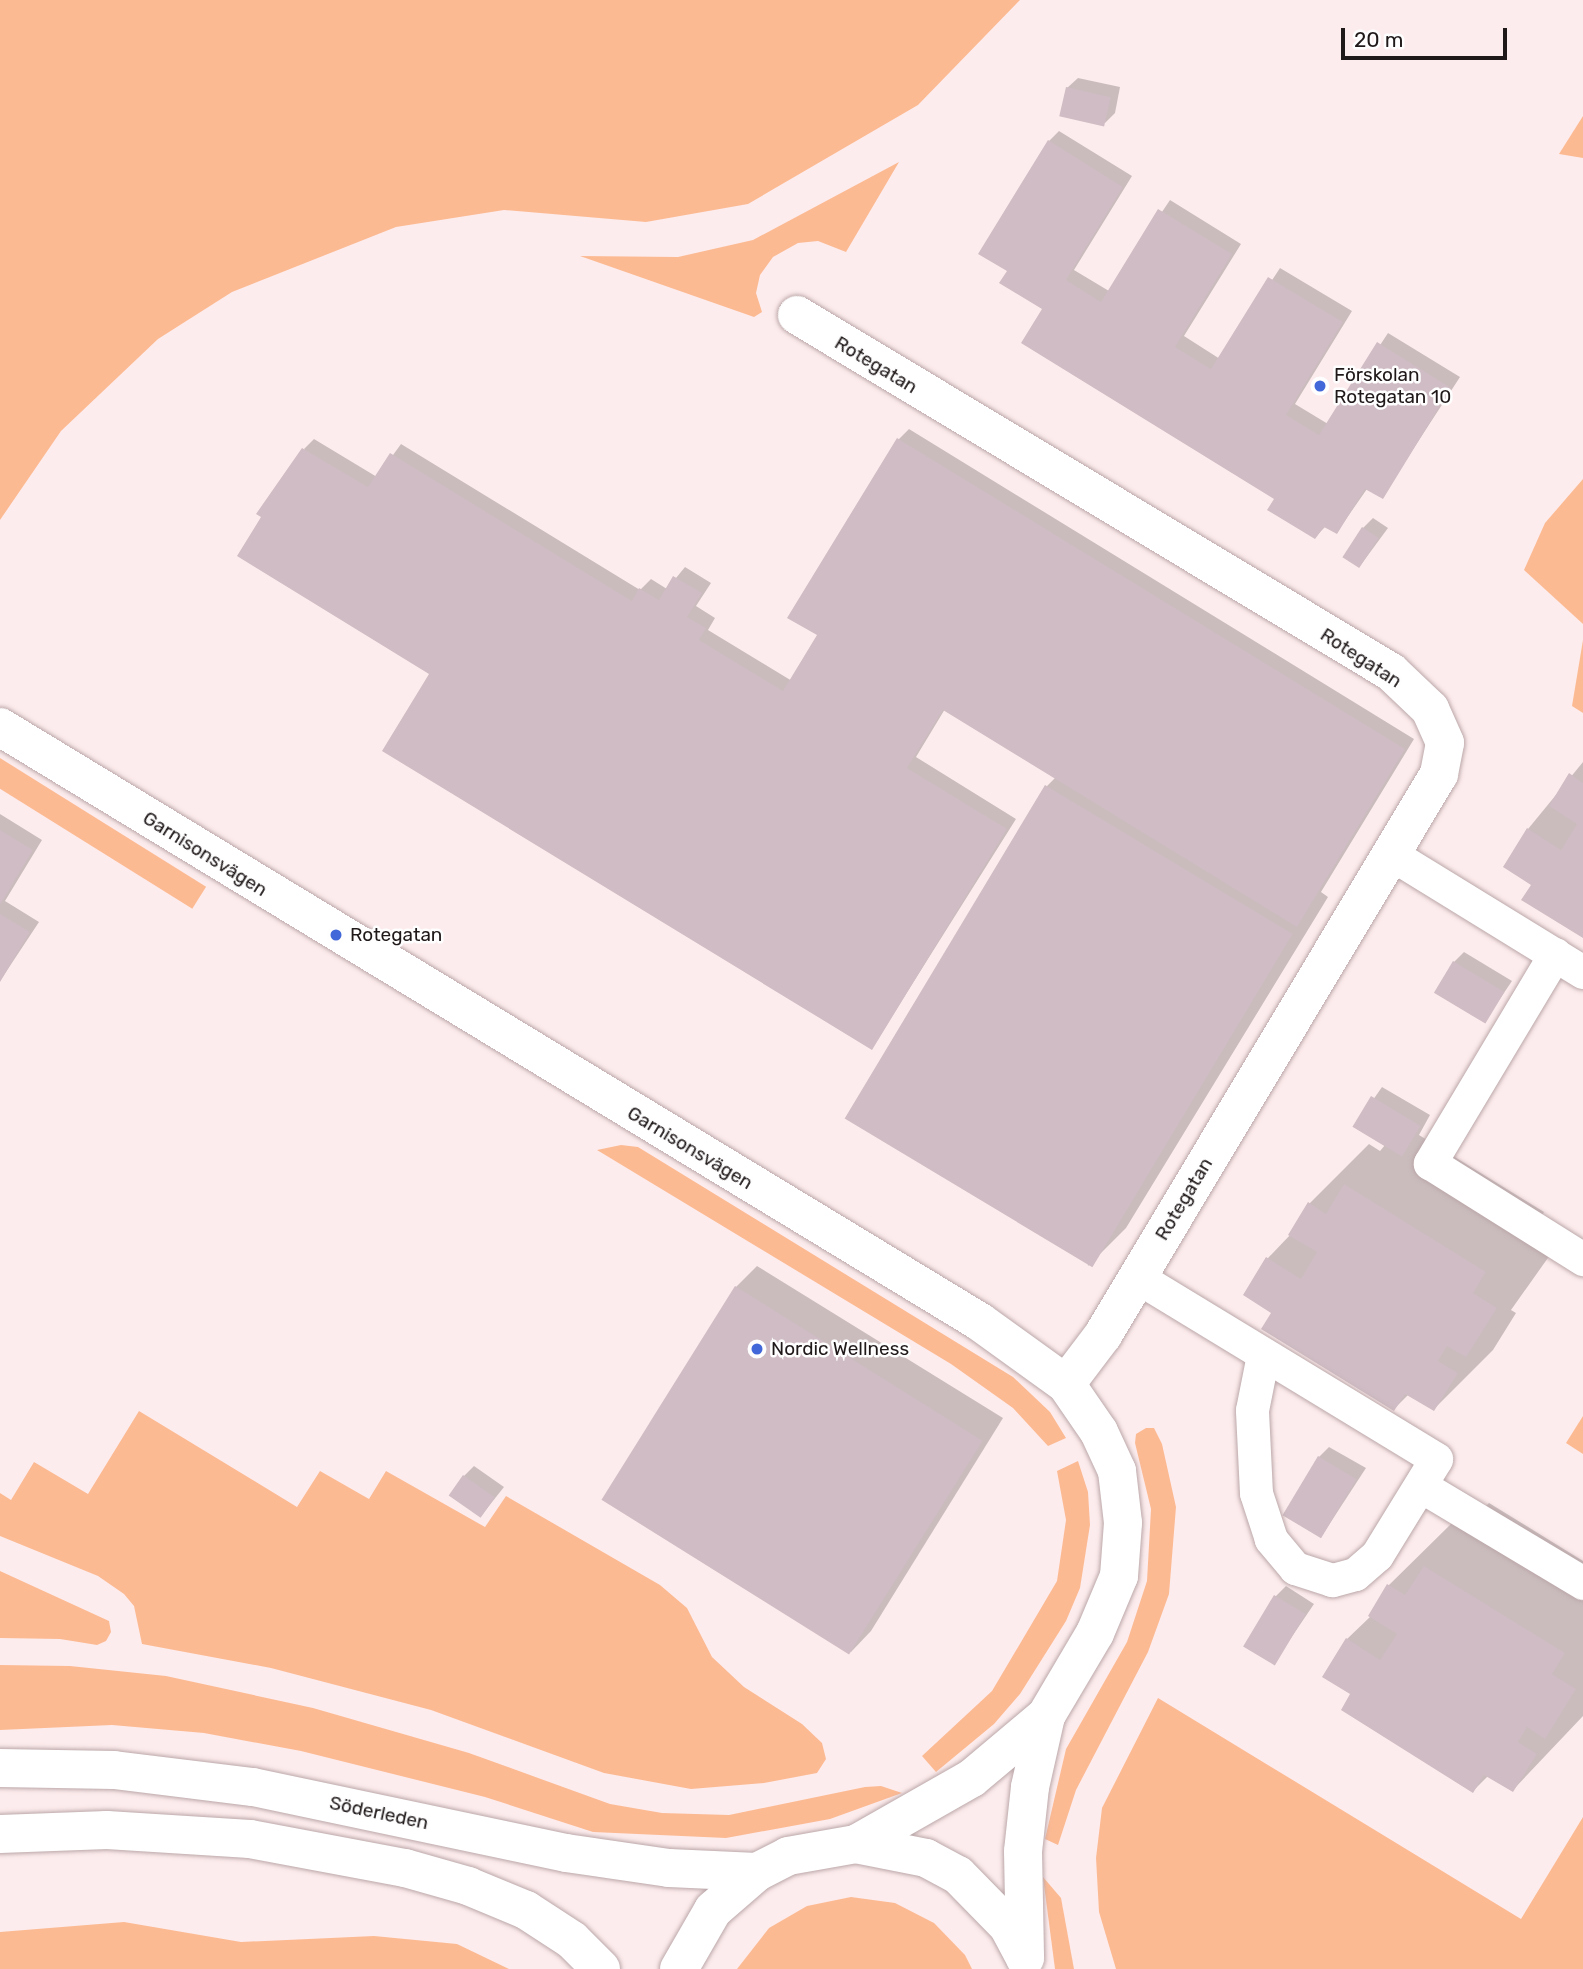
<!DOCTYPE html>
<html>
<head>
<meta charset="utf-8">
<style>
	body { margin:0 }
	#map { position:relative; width:1583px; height:1969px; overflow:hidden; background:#fdeced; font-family:Rubik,sans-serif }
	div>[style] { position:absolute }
	.green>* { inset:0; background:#fcba93; transform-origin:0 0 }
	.shadow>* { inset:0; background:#0003 }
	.building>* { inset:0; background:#cfbcc4; transform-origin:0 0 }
	.roads { filter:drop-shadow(0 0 2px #bba7a9) drop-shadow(0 0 2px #bba7a9) }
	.lane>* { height:33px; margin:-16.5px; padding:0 16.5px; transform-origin:16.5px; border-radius:16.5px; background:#fff }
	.street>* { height:38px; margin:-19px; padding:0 19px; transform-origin:19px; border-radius:19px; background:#fff }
	.secondary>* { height:38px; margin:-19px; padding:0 19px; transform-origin:19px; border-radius:19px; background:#fff }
	.dots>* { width:19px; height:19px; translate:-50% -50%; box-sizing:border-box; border:4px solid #fefefe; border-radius:50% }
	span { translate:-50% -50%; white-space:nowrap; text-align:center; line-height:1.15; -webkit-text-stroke:5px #fefefe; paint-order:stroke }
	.street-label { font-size:19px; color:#20191a }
	.poi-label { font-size:19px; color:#20191a }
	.left { translate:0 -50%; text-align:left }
	.scale { position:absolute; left:1341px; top:28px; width:166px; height:32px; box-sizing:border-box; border:4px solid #20191a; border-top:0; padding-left:9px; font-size:21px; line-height:24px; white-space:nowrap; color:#20191a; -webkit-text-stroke:5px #fefefe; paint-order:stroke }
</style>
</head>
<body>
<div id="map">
	<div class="green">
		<div style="clip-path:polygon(0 0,1020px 0,918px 105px,748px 204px,646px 222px,504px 210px,396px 227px,232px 292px,158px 339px,61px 431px,0 520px)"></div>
		<div style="clip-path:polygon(1583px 116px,1583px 158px,1559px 154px)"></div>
		<div style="clip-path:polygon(899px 162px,846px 252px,818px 241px,798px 243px,773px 257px,760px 275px,756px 293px,762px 312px,754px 317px,580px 256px,678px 257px,753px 240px)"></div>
		<div style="clip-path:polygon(1583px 479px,1583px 624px,1524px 570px,1545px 523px)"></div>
		<div style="clip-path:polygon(1583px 640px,1583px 713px,1572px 706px)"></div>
		<div style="left:0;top:758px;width:243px;height:26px;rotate:32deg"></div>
		<div style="clip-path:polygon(621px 1145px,638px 1147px,1013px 1377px,1050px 1412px,1066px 1438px,1048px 1446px,1013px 1408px,951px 1364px,597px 1150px)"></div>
		<div style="clip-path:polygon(139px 1411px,297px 1507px,320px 1471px,369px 1499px,386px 1471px,485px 1527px,506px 1496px,660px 1585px,687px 1608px,712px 1657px,744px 1687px,802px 1724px,822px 1743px,826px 1759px,817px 1773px,764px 1783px,691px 1789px,604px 1773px,431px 1710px,271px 1668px,142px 1644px,134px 1606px,124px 1594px,98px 1576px,0 1536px,0 1493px,11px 1500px,34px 1462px,88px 1494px)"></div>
		<div style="clip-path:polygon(1583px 1416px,1583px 1454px,1566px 1443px)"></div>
		<div style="clip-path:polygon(1146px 1428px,1154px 1428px,1162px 1444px,1176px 1507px,1169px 1594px,1148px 1652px,1076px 1790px,1058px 1845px,1045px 1839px,1066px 1749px,1127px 1642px,1147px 1581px,1151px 1509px,1135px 1443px,1136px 1434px)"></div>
		<div style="clip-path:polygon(1078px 1461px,1088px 1492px,1090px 1525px,1080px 1588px,1066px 1621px,1020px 1694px,994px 1724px,936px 1772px,922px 1756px,992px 1691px,1057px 1581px,1066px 1520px,1057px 1471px)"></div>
		<div style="clip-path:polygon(0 1571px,109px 1621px,111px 1632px,106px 1641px,97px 1645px,60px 1639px,0 1638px)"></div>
		<div style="clip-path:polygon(0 1665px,70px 1666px,166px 1676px,313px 1708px,469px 1753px,610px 1804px,662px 1813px,729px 1815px,865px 1787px,881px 1786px,902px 1793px,830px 1819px,726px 1838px,593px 1832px,485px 1797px,301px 1751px,204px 1733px,112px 1725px,0 1730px)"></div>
		<div style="clip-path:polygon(1158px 1698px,1521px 1919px,1583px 1817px,1583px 1969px,1116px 1969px,1099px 1912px,1096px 1858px,1102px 1808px)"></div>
		<div style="clip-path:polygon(1043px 1877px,1061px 1898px,1074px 1969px,1055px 1969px)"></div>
		<div style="clip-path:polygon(851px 1897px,895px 1903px,934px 1923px,965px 1955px,972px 1969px,737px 1969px,769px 1928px,807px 1906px)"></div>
		<div style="clip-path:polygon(124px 1922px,241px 1942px,374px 1936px,457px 1944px,509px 1969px,0 1969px,0 1932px)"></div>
	</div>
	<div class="shadow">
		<div style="clip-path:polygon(1078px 78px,1120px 87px,1115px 113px,1105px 123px,1067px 88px)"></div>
		<div style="clip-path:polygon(1059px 131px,1132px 176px,1074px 270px,1109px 291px,1170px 200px,1241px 244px,1184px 336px,1220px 359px,1280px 268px,1352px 311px,1295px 404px,1328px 424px,1388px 333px,1460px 377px,1382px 497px,1367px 489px,1337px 532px,1326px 526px,1315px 537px,1276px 498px,1044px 309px,1010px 271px,1049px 141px)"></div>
		<div style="clip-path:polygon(909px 429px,1414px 739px,1321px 892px,1328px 897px,1126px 1228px,1088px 1266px,1047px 786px,1056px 777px,945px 709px,916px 757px,1016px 819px,872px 1048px,432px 673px,304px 449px,314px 439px,377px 477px,401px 444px,640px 590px,651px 579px,667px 589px,685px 567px,711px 583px,696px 606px,715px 618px,708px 630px,792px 681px,820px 634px,899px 439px)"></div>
		<div style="clip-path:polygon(1373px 518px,1388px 528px,1360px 566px,1363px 528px)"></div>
		<div style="clip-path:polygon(1583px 762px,1583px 936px,1534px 884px,1528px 829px)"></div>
		<div style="clip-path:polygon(0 814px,42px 840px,5px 901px,39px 922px,0 981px)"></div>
		<div style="clip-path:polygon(1464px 952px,1512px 981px,1485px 1021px,1454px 962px)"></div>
		<div style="clip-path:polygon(1382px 1087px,1430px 1115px,1419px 1135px,1544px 1212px,1531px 1234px,1555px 1248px,1511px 1310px,1516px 1313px,1493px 1350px,1434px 1409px,1409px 1394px,1394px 1409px,1273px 1313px,1268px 1258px,1291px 1234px,1310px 1203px,1369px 1144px,1380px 1151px,1385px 1145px,1354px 1127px)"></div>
		<div style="clip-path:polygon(757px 1266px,1003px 1418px,871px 1631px,851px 1652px,736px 1287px)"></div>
		<div style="clip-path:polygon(1329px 1447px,1366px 1468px,1321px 1537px,1319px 1457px)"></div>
		<div style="clip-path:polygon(474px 1466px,504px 1487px,481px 1516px,464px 1476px)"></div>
		<div style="clip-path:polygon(1489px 1503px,1583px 1561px,1583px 1716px,1513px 1790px,1489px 1775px,1473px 1791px,1353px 1694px,1347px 1639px,1371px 1616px,1389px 1585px,1453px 1522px,1464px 1528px)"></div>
		<div style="clip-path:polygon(1286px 1586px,1314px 1604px,1274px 1663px,1276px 1596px)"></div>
	</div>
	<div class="building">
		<div style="left:1066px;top:87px;width:46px;height:30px;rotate:13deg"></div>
		<div style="clip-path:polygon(1048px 140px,1123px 187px,1066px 280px,1101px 302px,1158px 209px,1232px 254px,1175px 347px,1211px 369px,1268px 277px,1343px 322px,1286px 415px,1319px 435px,1377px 342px,1451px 388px,1383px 499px,1365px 489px,1337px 534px,1324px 527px,1315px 539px,1267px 510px,1274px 499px,1021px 343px,1042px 309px,999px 283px,1007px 271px,978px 254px)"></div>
		<div style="clip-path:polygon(897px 438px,1405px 749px,1297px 927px,943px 710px,907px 768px,1007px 829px,872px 1050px,382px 751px,429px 674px,237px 556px,261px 517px,256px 514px,302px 448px,368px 487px,390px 453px,632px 601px,639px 588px,659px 600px,673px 576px,702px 593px,687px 617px,706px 628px,699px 640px,783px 691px,817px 635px,787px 618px)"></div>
		<div style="left:1362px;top:527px;width:20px;height:36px;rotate:33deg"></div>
		<div style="clip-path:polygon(1569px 773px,1583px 783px,1583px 938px,1521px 900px,1531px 885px,1503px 867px,1527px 828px,1561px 850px,1577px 824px,1549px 806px)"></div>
		<div style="left:1045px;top:785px;width:289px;height:389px;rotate:31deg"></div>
		<div style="clip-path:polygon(0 830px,33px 850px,0 905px)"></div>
		<div style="clip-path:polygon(0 914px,30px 932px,0 982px)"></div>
		<div style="left:1453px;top:961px;width:60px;height:37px;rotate:31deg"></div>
		<div style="left:1371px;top:1096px;width:58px;height:36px;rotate:31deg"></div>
		<div style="clip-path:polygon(1344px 1184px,1486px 1272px,1473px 1293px,1497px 1308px,1466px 1357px,1447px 1346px,1438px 1361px,1458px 1373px,1434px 1411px,1405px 1394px,1394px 1411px,1261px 1329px,1271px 1313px,1243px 1295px,1266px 1257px,1301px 1279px,1317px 1252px,1288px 1235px,1308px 1202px,1326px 1214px)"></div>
		<div style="left:735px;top:1286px;width:292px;height:252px;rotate:32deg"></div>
		<div style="left:1318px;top:1456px;width:45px;height:69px;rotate:31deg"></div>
		<div style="left:463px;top:1475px;width:39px;height:25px;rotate:35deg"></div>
		<div style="clip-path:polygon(1424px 1566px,1565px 1653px,1552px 1674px,1576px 1689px,1545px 1739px,1527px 1727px,1518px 1742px,1537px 1754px,1513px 1792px,1484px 1775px,1473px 1793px,1341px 1710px,1350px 1694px,1322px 1677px,1346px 1638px,1380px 1660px,1397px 1634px,1368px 1616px,1387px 1584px,1405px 1595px)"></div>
		<div style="left:1274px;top:1595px;width:37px;height:60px;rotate:31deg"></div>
	</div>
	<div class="roads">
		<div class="lane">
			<div style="left:1391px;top:854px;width:225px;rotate:31.6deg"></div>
			<div style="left:1555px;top:954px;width:244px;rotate:120.9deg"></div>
			<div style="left:1430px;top:1163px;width:181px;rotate:32.1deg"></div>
			<div style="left:1137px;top:1277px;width:350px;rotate:31.3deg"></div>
			<div style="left:1436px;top:1459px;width:113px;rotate:121.6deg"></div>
			<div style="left:1377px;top:1555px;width:29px;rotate:139deg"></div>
			<div style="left:1355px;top:1574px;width:24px;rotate:165deg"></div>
			<div style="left:1332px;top:1580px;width:39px;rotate:-162deg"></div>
			<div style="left:1295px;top:1568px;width:38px;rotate:-130deg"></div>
			<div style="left:1271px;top:1539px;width:48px;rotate:-108.1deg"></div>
			<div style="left:1256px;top:1493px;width:83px;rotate:-92.8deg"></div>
			<div style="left:1252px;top:1410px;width:56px;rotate:-78.7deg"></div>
			<div style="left:1421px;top:1486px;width:189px;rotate:30.9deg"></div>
		</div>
		<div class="street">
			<div style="left:797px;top:315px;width:693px;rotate:31.01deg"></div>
			<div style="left:1391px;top:672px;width:54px;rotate:43.5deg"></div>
			<div style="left:1430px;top:709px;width:37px;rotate:66deg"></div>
			<div style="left:1445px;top:743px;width:32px;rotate:101deg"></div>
			<div style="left:1439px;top:774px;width:654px;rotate:120.92deg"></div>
			<div style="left:1103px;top:1335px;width:61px;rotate:127.1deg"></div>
		</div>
		<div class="secondary">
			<div style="left:0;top:727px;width:1146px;rotate:31.26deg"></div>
			<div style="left:980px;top:1322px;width:106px;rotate:35.8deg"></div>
			<div style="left:1066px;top:1384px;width:58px;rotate:55.5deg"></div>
			<div style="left:1099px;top:1432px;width:43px;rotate:65.2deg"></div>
			<div style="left:1117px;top:1471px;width:52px;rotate:83.4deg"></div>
			<div style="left:1123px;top:1523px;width:53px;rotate:94.3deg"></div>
			<div style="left:1119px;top:1576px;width:62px;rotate:112.8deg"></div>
			<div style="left:1095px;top:1633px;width:96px;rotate:120.6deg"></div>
			<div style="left:1046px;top:1716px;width:73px;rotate:102.7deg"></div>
			<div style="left:1030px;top:1787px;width:64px;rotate:96.2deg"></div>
			<div style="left:1023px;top:1851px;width:107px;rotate:88.9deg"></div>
			<div style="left:0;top:1768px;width:114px;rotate:1deg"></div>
			<div style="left:114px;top:1770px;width:140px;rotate:7deg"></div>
			<div style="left:253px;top:1787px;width:320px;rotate:11.9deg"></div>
			<div style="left:566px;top:1853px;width:104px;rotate:8.3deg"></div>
			<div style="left:669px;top:1868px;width:88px;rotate:2.6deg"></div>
			<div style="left:0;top:1834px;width:107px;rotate:-2.1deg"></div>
			<div style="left:107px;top:1830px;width:143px;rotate:3.6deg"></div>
			<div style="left:250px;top:1839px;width:158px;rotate:10.6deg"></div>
			<div style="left:405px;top:1868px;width:66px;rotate:15.9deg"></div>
			<div style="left:468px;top:1886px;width:63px;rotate:22.5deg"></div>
			<div style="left:526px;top:1910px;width:55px;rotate:33.1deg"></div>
			<div style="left:572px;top:1940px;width:41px;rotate:45deg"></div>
			<div style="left:856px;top:1844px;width:133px;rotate:-29.6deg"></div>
			<div style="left:972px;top:1778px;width:97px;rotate:-40deg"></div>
			<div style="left:679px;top:1969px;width:68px;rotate:-60deg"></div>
			<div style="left:713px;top:1910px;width:58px;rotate:-40.8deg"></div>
			<div style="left:757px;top:1872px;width:35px;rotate:-27deg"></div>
			<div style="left:788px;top:1856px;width:69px;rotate:-10deg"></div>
			<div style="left:856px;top:1844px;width:71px;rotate:11.3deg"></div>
			<div style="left:926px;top:1858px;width:36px;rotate:28deg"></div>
			<div style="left:958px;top:1875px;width:71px;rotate:45.6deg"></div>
			<div style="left:1008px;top:1926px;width:36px;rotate:62deg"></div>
		</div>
	</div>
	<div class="dots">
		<div style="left:1320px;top:386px;background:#4267d9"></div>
		<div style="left:336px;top:935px;background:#4267d9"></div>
		<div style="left:757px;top:1349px;background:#4267d9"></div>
	</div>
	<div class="street-label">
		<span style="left:876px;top:365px;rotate:31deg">Rotegatan</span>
		<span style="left:1361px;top:658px;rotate:33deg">Rotegatan</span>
		<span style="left:205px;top:854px;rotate:32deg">Garnisonsvägen</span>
		<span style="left:690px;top:1148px;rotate:31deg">Garnisonsvägen</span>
		<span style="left:1184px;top:1199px;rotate:-59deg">Rotegatan</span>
		<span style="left:379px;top:1813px;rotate:12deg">Söderleden</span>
	</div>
	<div class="poi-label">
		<span class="left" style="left:1334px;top:386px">Förskolan<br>Rotegatan 10</span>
		<span class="left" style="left:350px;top:935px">Rotegatan</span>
		<span class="left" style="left:771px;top:1349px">Nordic Wellness</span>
	</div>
	<div class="scale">20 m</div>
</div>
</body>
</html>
